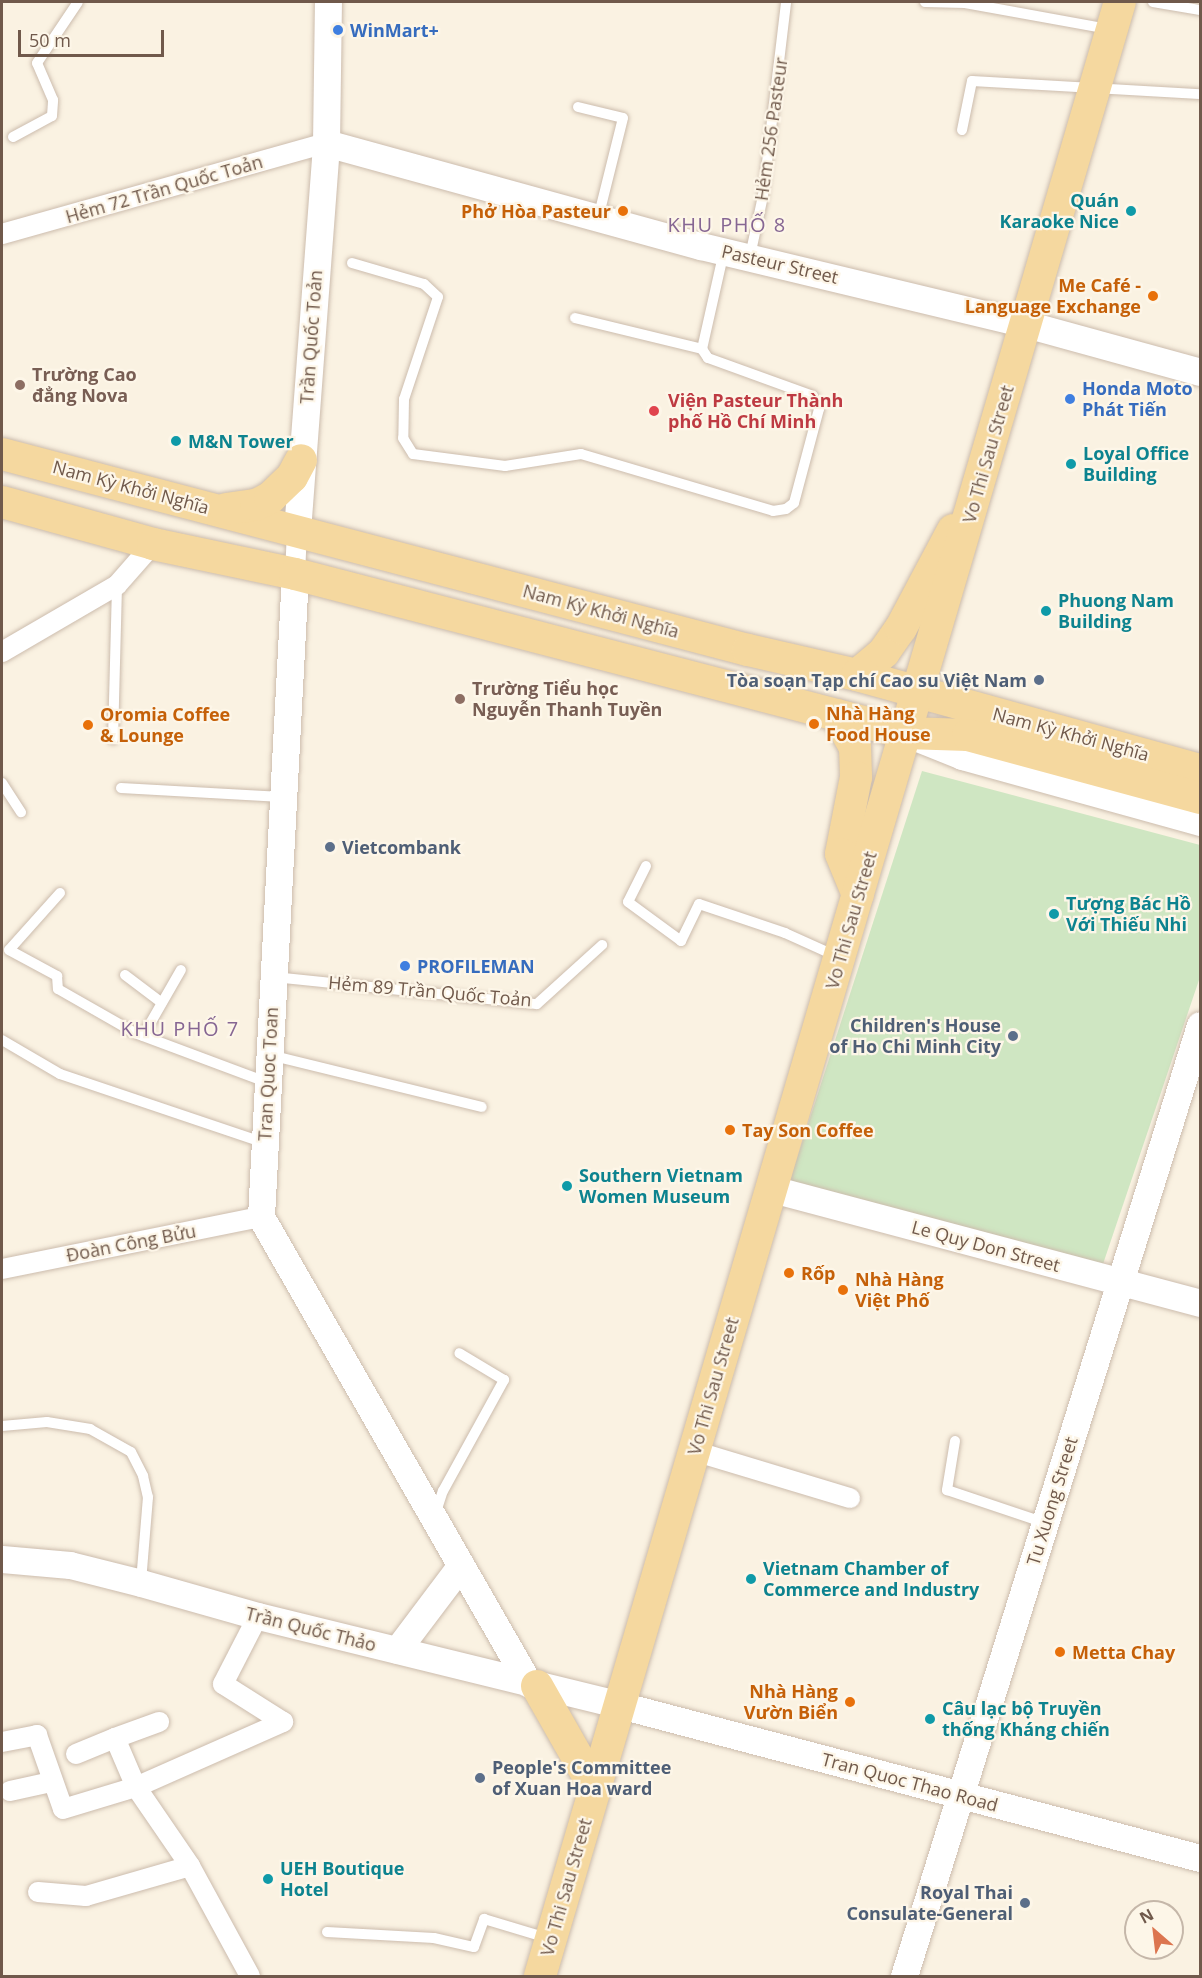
<!DOCTYPE html>
<html>
<head>
<meta charset="utf-8">
<style>
	body { margin:0 }
	#map { position:relative; width:1202px; height:1978px; overflow:hidden; background:#faf2e2; font-family:"Open Sans",sans-serif }
	div>[style] { position:absolute }
	.green>* { inset:0; background:#cfe6c2 }
	.roads { filter:drop-shadow(0 0 2px #ccbcad) drop-shadow(0 0 2px #ccbcad) }
	.lane>* { height:10px; margin:-5px; padding:0 5px; transform-origin:5px; border-radius:5px; background:#fff }
	.street>* { height:20px; margin:-10px; padding:0 10px; transform-origin:10px; border-radius:10px; background:#fff }
	.secondary>* { height:27px; margin:-13.5px; padding:0 13.5px; transform-origin:13.5px; border-radius:13.5px; background:#fff }
	.primary>* { height:32px; margin:-16px; padding:0 16px; transform-origin:16px; border-radius:16px; background:#f5d89f }
	.dots>* { width:16px; height:16px; translate:-50% -50%; box-sizing:border-box; border:3px solid #fdf6e8; border-radius:50% }
	span { translate:-50% -50%; white-space:nowrap; text-align:center; line-height:1.15; -webkit-text-stroke:4.5px #fdf6e8; paint-order:stroke }
	.shop-label { font-size:18px; color:#366cbe; font-weight:700 }
	.left { translate:0 -50%; text-align:left }
	.street-label { font-size:18px; color:#70594b }
	.culture-label { font-size:18px; color:#0d838f; font-weight:700 }
	.right { translate:-100% -50%; text-align:right }
	.food-label { font-size:18px; color:#c56008; font-weight:700 }
	.education-label { font-size:18px; color:#785e54; font-weight:700 }
	.health-label { font-size:18px; color:#be3a42; font-weight:700 }
	.service-label { font-size:18px; color:#4e5e75; font-weight:700 }
	.neighbourhood-label { font-size:20px; color:#866693; letter-spacing:1.5px }
	.frame { position:absolute; inset:0; border:3px solid #70594b; pointer-events:none }
	.north { position:absolute; left:1124px; top:1900px; width:60px; height:60px; box-sizing:border-box; background:#fdf6e8; border:2px solid #c5b7a9; border-radius:50%; rotate:332deg; font-size:16px; font-weight:700; line-height:24px; text-align:center; color:#70594b }
	.north::after { content:''; display:block; margin:auto; width:21px; height:27px; background:#dc754f; clip-path:polygon(50% 0,100% 100%,50% 72%,0 100%) }
	.scale { position:absolute; left:18px; top:30px; width:146px; height:27px; box-sizing:border-box; border:3px solid #70594b; border-top:0; padding-left:8px; font-size:18px; line-height:21px; white-space:nowrap; color:#70594b; -webkit-text-stroke:4px #fdf6e8; paint-order:stroke }
</style>
</head>
<body>
<div id="map">
	<div class="green">
		<div style="clip-path:polygon(922px 771px,1200px 845px,1200px 977px,1102px 1267px,789px 1183px)"></div>
	</div>
	<div class="roads">
		<div class="lane">
			<div style="left:925px;top:2px;width:40px;rotate:1.4deg"></div>
			<div style="left:965px;top:3px;width:145px;rotate:10.3deg"></div>
			<div style="left:1153px;top:2px;width:48px;rotate:9.7deg"></div>
			<div style="left:578px;top:107px;width:46px;rotate:13.7deg"></div>
			<div style="left:623px;top:118px;width:103px;rotate:104deg"></div>
			<div style="left:962px;top:130px;width:50px;rotate:-78.5deg"></div>
			<div style="left:972px;top:81px;width:228px;rotate:3.3deg"></div>
			<div style="left:13px;top:137px;width:44px;rotate:-28.3deg"></div>
			<div style="left:52px;top:116px;width:16px;rotate:-86deg"></div>
			<div style="left:53px;top:100px;width:40px;rotate:-113.4deg"></div>
			<div style="left:37px;top:63px;width:73px;rotate:-56.1deg"></div>
			<div style="left:750px;top:256px;width:61px;rotate:-77.8deg"></div>
			<div style="left:763px;top:196px;width:195px;rotate:-83.2deg"></div>
			<div style="left:352px;top:263px;width:75px;rotate:16.3deg"></div>
			<div style="left:424px;top:284px;width:19px;rotate:43deg"></div>
			<div style="left:438px;top:297px;width:108px;rotate:108.4deg"></div>
			<div style="left:404px;top:399px;width:39px;rotate:91deg"></div>
			<div style="left:403px;top:438px;width:19px;rotate:58deg"></div>
			<div style="left:413px;top:454px;width:93px;rotate:7.4deg"></div>
			<div style="left:505px;top:466px;width:77px;rotate:-9deg"></div>
			<div style="left:581px;top:454px;width:200px;rotate:16.5deg"></div>
			<div style="left:773px;top:511px;width:13px;rotate:-9deg"></div>
			<div style="left:786px;top:509px;width:10px;rotate:-37deg"></div>
			<div style="left:794px;top:503px;width:97px;rotate:-75.1deg"></div>
			<div style="left:819px;top:409px;width:14px;rotate:-115deg"></div>
			<div style="left:813px;top:396px;width:112px;rotate:-160.1deg"></div>
			<div style="left:708px;top:358px;width:11px;rotate:-124deg"></div>
			<div style="left:702px;top:349px;width:100px;rotate:-77.3deg"></div>
			<div style="left:575px;top:318px;width:131px;rotate:13.7deg"></div>
			<div style="left:113px;top:739px;width:154px;rotate:-88.5deg"></div>
			<div style="left:2px;top:783px;width:35px;rotate:57deg"></div>
			<div style="left:121px;top:788px;width:161px;rotate:3.2deg"></div>
			<div style="left:646px;top:866px;width:40px;rotate:116.6deg"></div>
			<div style="left:628px;top:902px;width:66px;rotate:36.3deg"></div>
			<div style="left:681px;top:941px;width:41px;rotate:-64.1deg"></div>
			<div style="left:699px;top:904px;width:91px;rotate:18.6deg"></div>
			<div style="left:785px;top:933px;width:56px;rotate:24.3deg"></div>
			<div style="left:60px;top:893px;width:76px;rotate:131.8deg"></div>
			<div style="left:9px;top:950px;width:55px;rotate:28.4deg"></div>
			<div style="left:57px;top:976px;width:13px;rotate:86deg"></div>
			<div style="left:58px;top:989px;width:89px;rotate:29.7deg"></div>
			<div style="left:135px;top:1033px;width:140px;rotate:20.5deg"></div>
			<div style="left:125px;top:975px;width:46px;rotate:37.1deg"></div>
			<div style="left:274px;top:977px;width:264px;rotate:5.9deg"></div>
			<div style="left:537px;top:1004px;width:88px;rotate:-42.2deg"></div>
			<div style="left:143px;top:1036px;width:76px;rotate:-60.1deg"></div>
			<div style="left:2px;top:1040px;width:67px;rotate:30.4deg"></div>
			<div style="left:60px;top:1074px;width:216px;rotate:18.6deg"></div>
			<div style="left:270px;top:1055px;width:218px;rotate:13.8deg"></div>
			<div style="left:2px;top:1426px;width:45px;rotate:-5.1deg"></div>
			<div style="left:47px;top:1422px;width:44px;rotate:9.2deg"></div>
			<div style="left:90px;top:1429px;width:47px;rotate:29.3deg"></div>
			<div style="left:131px;top:1452px;width:27px;rotate:63deg"></div>
			<div style="left:143px;top:1476px;width:22px;rotate:77deg"></div>
			<div style="left:148px;top:1497px;width:86px;rotate:94.7deg"></div>
			<div style="left:955px;top:1441px;width:50px;rotate:99.3deg"></div>
			<div style="left:947px;top:1490px;width:103px;rotate:18.6deg"></div>
			<div style="left:436px;top:1512px;width:22px;rotate:-72deg"></div>
			<div style="left:443px;top:1491px;width:127px;rotate:-61.2deg"></div>
			<div style="left:504px;top:1380px;width:52px;rotate:-149deg"></div>
			<div style="left:327px;top:1932px;width:107px;rotate:3.2deg"></div>
			<div style="left:434px;top:1938px;width:41px;rotate:12.7deg"></div>
			<div style="left:474px;top:1947px;width:30px;rotate:-70deg"></div>
			<div style="left:484px;top:1919px;width:66px;rotate:16.8deg"></div>
		</div>
		<div class="street">
			<div style="left:2px;top:234px;width:337px;rotate:-15.7deg"></div>
			<div style="left:295px;top:574px;width:43px;rotate:-87.3deg"></div>
			<div style="left:2px;top:652px;width:133px;rotate:-30.2deg"></div>
			<div style="left:117px;top:585px;width:55px;rotate:-48.7deg"></div>
			<div style="left:2px;top:1269px;width:264px;rotate:-11.4deg"></div>
			<div style="left:694px;top:1451px;width:163px;rotate:16.8deg"></div>
			<div style="left:115px;top:1738px;width:47px;rotate:-20deg"></div>
			<div style="left:2px;top:1742px;width:36px;rotate:-11deg"></div>
			<div style="left:37px;top:1735px;width:78px;rotate:70.6deg"></div>
			<div style="left:63px;top:1809px;width:76px;rotate:-16.8deg"></div>
			<div style="left:136px;top:1787px;width:161px;rotate:-23.9deg"></div>
			<div style="left:283px;top:1722px;width:71px;rotate:-147.7deg"></div>
			<div style="left:223px;top:1684px;width:76px;rotate:-62.8deg"></div>
			<div style="left:76px;top:1754px;width:42px;rotate:-22.3deg"></div>
			<div style="left:115px;top:1738px;width:53px;rotate:66.8deg"></div>
			<div style="left:136px;top:1787px;width:96px;rotate:55.6deg"></div>
			<div style="left:190px;top:1866px;width:125px;rotate:61.4deg"></div>
			<div style="left:10px;top:1791px;width:42px;rotate:-12.4deg"></div>
			<div style="left:38px;top:1892px;width:48px;rotate:4.8deg"></div>
			<div style="left:86px;top:1896px;width:108px;rotate:-16.1deg"></div>
		</div>
		<div class="secondary">
			<div style="left:326px;top:143px;width:389px;rotate:15.4deg"></div>
			<div style="left:701px;top:246px;width:334px;rotate:13.5deg"></div>
			<div style="left:1026px;top:324px;width:180px;rotate:15.4deg"></div>
			<div style="left:297px;top:531px;width:389px;rotate:-85.7deg"></div>
			<div style="left:326px;top:143px;width:141px;rotate:-89.2deg"></div>
			<div style="left:295px;top:574px;width:644px;rotate:93.03deg"></div>
			<div style="left:261px;top:1217px;width:538px;rotate:60.15deg"></div>
			<div style="left:915px;top:737px;width:51px;rotate:22deg"></div>
			<div style="left:962px;top:756px;width:247px;rotate:15.5deg"></div>
			<div style="left:772px;top:1189px;width:443px;rotate:14.9deg"></div>
			<div style="left:2px;top:1559px;width:68px;rotate:5deg"></div>
			<div style="left:70px;top:1565px;width:73px;rotate:14.2deg"></div>
			<div style="left:141px;top:1583px;width:122px;rotate:15.8deg"></div>
			<div style="left:258px;top:1616px;width:373px;rotate:13.8deg"></div>
			<div style="left:620px;top:1705px;width:600px;rotate:14.78deg"></div>
			<div style="left:397px;top:1650px;width:106px;rotate:-53deg"></div>
			<div style="left:904px;top:1976px;width:996px;rotate:-72.71deg"></div>
		</div>
		<div class="primary">
			<div style="left:2px;top:454px;width:771px;rotate:14.72deg"></div>
			<div style="left:748px;top:650px;width:112px;rotate:12.9deg"></div>
			<div style="left:857px;top:675px;width:356px;rotate:15.5deg"></div>
			<div style="left:2px;top:502px;width:157px;rotate:15.5deg"></div>
			<div style="left:153px;top:544px;width:145px;rotate:11.9deg"></div>
			<div style="left:295px;top:574px;width:631px;rotate:14.59deg"></div>
			<div style="left:906px;top:733px;width:62px;rotate:1.8deg"></div>
			<div style="left:968px;top:735px;width:240px;rotate:15.2deg"></div>
			<div style="left:226px;top:509px;width:30px;rotate:-8deg"></div>
			<div style="left:256px;top:505px;width:16px;rotate:-27deg"></div>
			<div style="left:270px;top:498px;width:30px;rotate:-44deg"></div>
			<div style="left:292px;top:477px;width:19px;rotate:-62deg"></div>
			<div style="left:857px;top:675px;width:35px;rotate:-40deg"></div>
			<div style="left:884px;top:652px;width:29px;rotate:-55deg"></div>
			<div style="left:901px;top:628px;width:111px;rotate:-62deg"></div>
			<div style="left:837px;top:715px;width:37px;rotate:61deg"></div>
			<div style="left:855px;top:747px;width:30px;rotate:88deg"></div>
			<div style="left:856px;top:777px;width:78px;rotate:101deg"></div>
			<div style="left:841px;top:854px;width:44px;rotate:67.5deg"></div>
			<div style="left:537px;top:1686px;width:117px;rotate:60.4deg"></div>
			<div style="left:540px;top:1976px;width:2057px;rotate:-73.63deg"></div>
		</div>
	</div>
	<div class="dots">
		<div style="left:338px;top:30px;background:#3f7fe0"></div>
		<div style="left:623px;top:211px;background:#e8710a"></div>
		<div style="left:1131px;top:211px;background:#0f9aa8"></div>
		<div style="left:1153px;top:296px;background:#e8710a"></div>
		<div style="left:20px;top:385px;background:#8d6e63"></div>
		<div style="left:1070px;top:399px;background:#3f7fe0"></div>
		<div style="left:654px;top:411px;background:#e0444e"></div>
		<div style="left:176px;top:441px;background:#0f9aa8"></div>
		<div style="left:1071px;top:464px;background:#0f9aa8"></div>
		<div style="left:1046px;top:611px;background:#0f9aa8"></div>
		<div style="left:1039px;top:680px;background:#5c6f8a"></div>
		<div style="left:460px;top:699px;background:#8d6e63"></div>
		<div style="left:814px;top:724px;background:#e8710a"></div>
		<div style="left:88px;top:725px;background:#e8710a"></div>
		<div style="left:330px;top:847px;background:#5c6f8a"></div>
		<div style="left:1054px;top:914px;background:#0f9aa8"></div>
		<div style="left:405px;top:966px;background:#3f7fe0"></div>
		<div style="left:1013px;top:1036px;background:#5c6f8a"></div>
		<div style="left:730px;top:1130px;background:#e8710a"></div>
		<div style="left:567px;top:1186px;background:#0f9aa8"></div>
		<div style="left:789px;top:1273px;background:#e8710a"></div>
		<div style="left:843px;top:1290px;background:#e8710a"></div>
		<div style="left:751px;top:1579px;background:#0f9aa8"></div>
		<div style="left:1060px;top:1652px;background:#e8710a"></div>
		<div style="left:850px;top:1702px;background:#e8710a"></div>
		<div style="left:930px;top:1719px;background:#0f9aa8"></div>
		<div style="left:480px;top:1778px;background:#5c6f8a"></div>
		<div style="left:268px;top:1879px;background:#0f9aa8"></div>
		<div style="left:1025px;top:1903px;background:#5c6f8a"></div>
	</div>
	<div class="shop-label">
		<span class="left" style="left:350px;top:30px">WinMart+</span>
		<span class="left" style="left:1082px;top:399px">Honda Moto<br>Phát Tiến</span>
		<span class="left" style="left:417px;top:966px">PROFILEMAN</span>
	</div>
	<div class="street-label">
		<span style="left:771px;top:129px;rotate:-82deg">Hẻm 256 Pasteur</span>
		<span style="left:164px;top:189px;rotate:-16deg">Hẻm 72 Trần Quốc Toản</span>
		<span style="left:780px;top:264px;rotate:13deg">Pasteur Street</span>
		<span style="left:311px;top:337px;rotate:-86deg">Trần Quốc Toản</span>
		<span style="left:988px;top:454px;rotate:-74deg">Vo Thi Sau Street</span>
		<span style="left:131px;top:487px;rotate:15deg">Nam Kỳ Khởi Nghĩa</span>
		<span style="left:601px;top:611px;rotate:15deg">Nam Kỳ Khởi Nghĩa</span>
		<span style="left:1071px;top:734px;rotate:15deg">Nam Kỳ Khởi Nghĩa</span>
		<span style="left:851px;top:920px;rotate:-74deg">Vo Thi Sau Street</span>
		<span style="left:430px;top:991px;rotate:5deg">Hẻm 89 Trần Quốc Toản</span>
		<span style="left:268px;top:1074px;rotate:-87deg">Tran Quoc Toan</span>
		<span style="left:131px;top:1243px;rotate:-11deg">Đoàn Công Bửu</span>
		<span style="left:986px;top:1246px;rotate:15deg">Le Quy Don Street</span>
		<span style="left:713px;top:1386px;rotate:-74deg">Vo Thi Sau Street</span>
		<span style="left:1052px;top:1501px;rotate:-73deg">Tu Xuong Street</span>
		<span style="left:311px;top:1629px;rotate:14deg">Trần Quốc Thảo</span>
		<span style="left:910px;top:1782px;rotate:15deg">Tran Quoc Thao Road</span>
		<span style="left:566px;top:1887px;rotate:-74deg">Vo Thi Sau Street</span>
	</div>
	<div class="culture-label">
		<span class="right" style="left:1119px;top:211px">Quán<br>Karaoke Nice</span>
		<span class="left" style="left:188px;top:441px">M&amp;N Tower</span>
		<span class="left" style="left:1083px;top:464px">Loyal Office<br>Building</span>
		<span class="left" style="left:1058px;top:611px">Phuong Nam<br>Building</span>
		<span class="left" style="left:1066px;top:914px">Tượng Bác Hồ<br>Với Thiếu Nhi</span>
		<span class="left" style="left:579px;top:1186px">Southern Vietnam<br>Women Museum</span>
		<span class="left" style="left:763px;top:1579px">Vietnam Chamber of<br>Commerce and Industry</span>
		<span class="left" style="left:942px;top:1719px">Câu lạc bộ Truyền<br>thống Kháng chiến</span>
		<span class="left" style="left:280px;top:1879px">UEH Boutique<br>Hotel</span>
	</div>
	<div class="food-label">
		<span class="right" style="left:611px;top:211px">Phở Hòa Pasteur</span>
		<span class="right" style="left:1141px;top:296px">Me Café -<br>Language Exchange</span>
		<span class="left" style="left:826px;top:724px">Nhà Hàng<br>Food House</span>
		<span class="left" style="left:100px;top:725px">Oromia Coffee<br>&amp; Lounge</span>
		<span class="left" style="left:742px;top:1130px">Tay Son Coffee</span>
		<span class="left" style="left:801px;top:1273px">Rốp</span>
		<span class="left" style="left:855px;top:1290px">Nhà Hàng<br>Việt Phố</span>
		<span class="left" style="left:1072px;top:1652px">Metta Chay</span>
		<span class="right" style="left:838px;top:1702px">Nhà Hàng<br>Vườn Biển</span>
	</div>
	<div class="education-label">
		<span class="left" style="left:32px;top:385px">Trường Cao<br>đẳng Nova</span>
		<span class="left" style="left:472px;top:699px">Trường Tiểu học<br>Nguyễn Thanh Tuyền</span>
	</div>
	<div class="health-label">
		<span class="left" style="left:668px;top:411px">Viện Pasteur Thành<br>phố Hồ Chí Minh</span>
	</div>
	<div class="service-label">
		<span class="right" style="left:1027px;top:680px">Tòa soạn Tạp chí Cao su Việt Nam</span>
		<span class="left" style="left:342px;top:847px">Vietcombank</span>
		<span class="right" style="left:1001px;top:1036px">Children's House<br>of Ho Chi Minh City</span>
		<span class="left" style="left:492px;top:1778px">People's Committee<br>of Xuan Hoa ward</span>
		<span class="right" style="left:1013px;top:1903px">Royal Thai<br>Consulate-General</span>
	</div>
	<div class="neighbourhood-label">
		<span style="left:727px;top:224px">KHU PHỐ 8</span>
		<span style="left:180px;top:1028px">KHU PHỐ 7</span>
	</div>
	<div class="frame"></div>
	<div class="north">N</div>
	<div class="scale">50 m</div>
</div>
</body>
</html>
